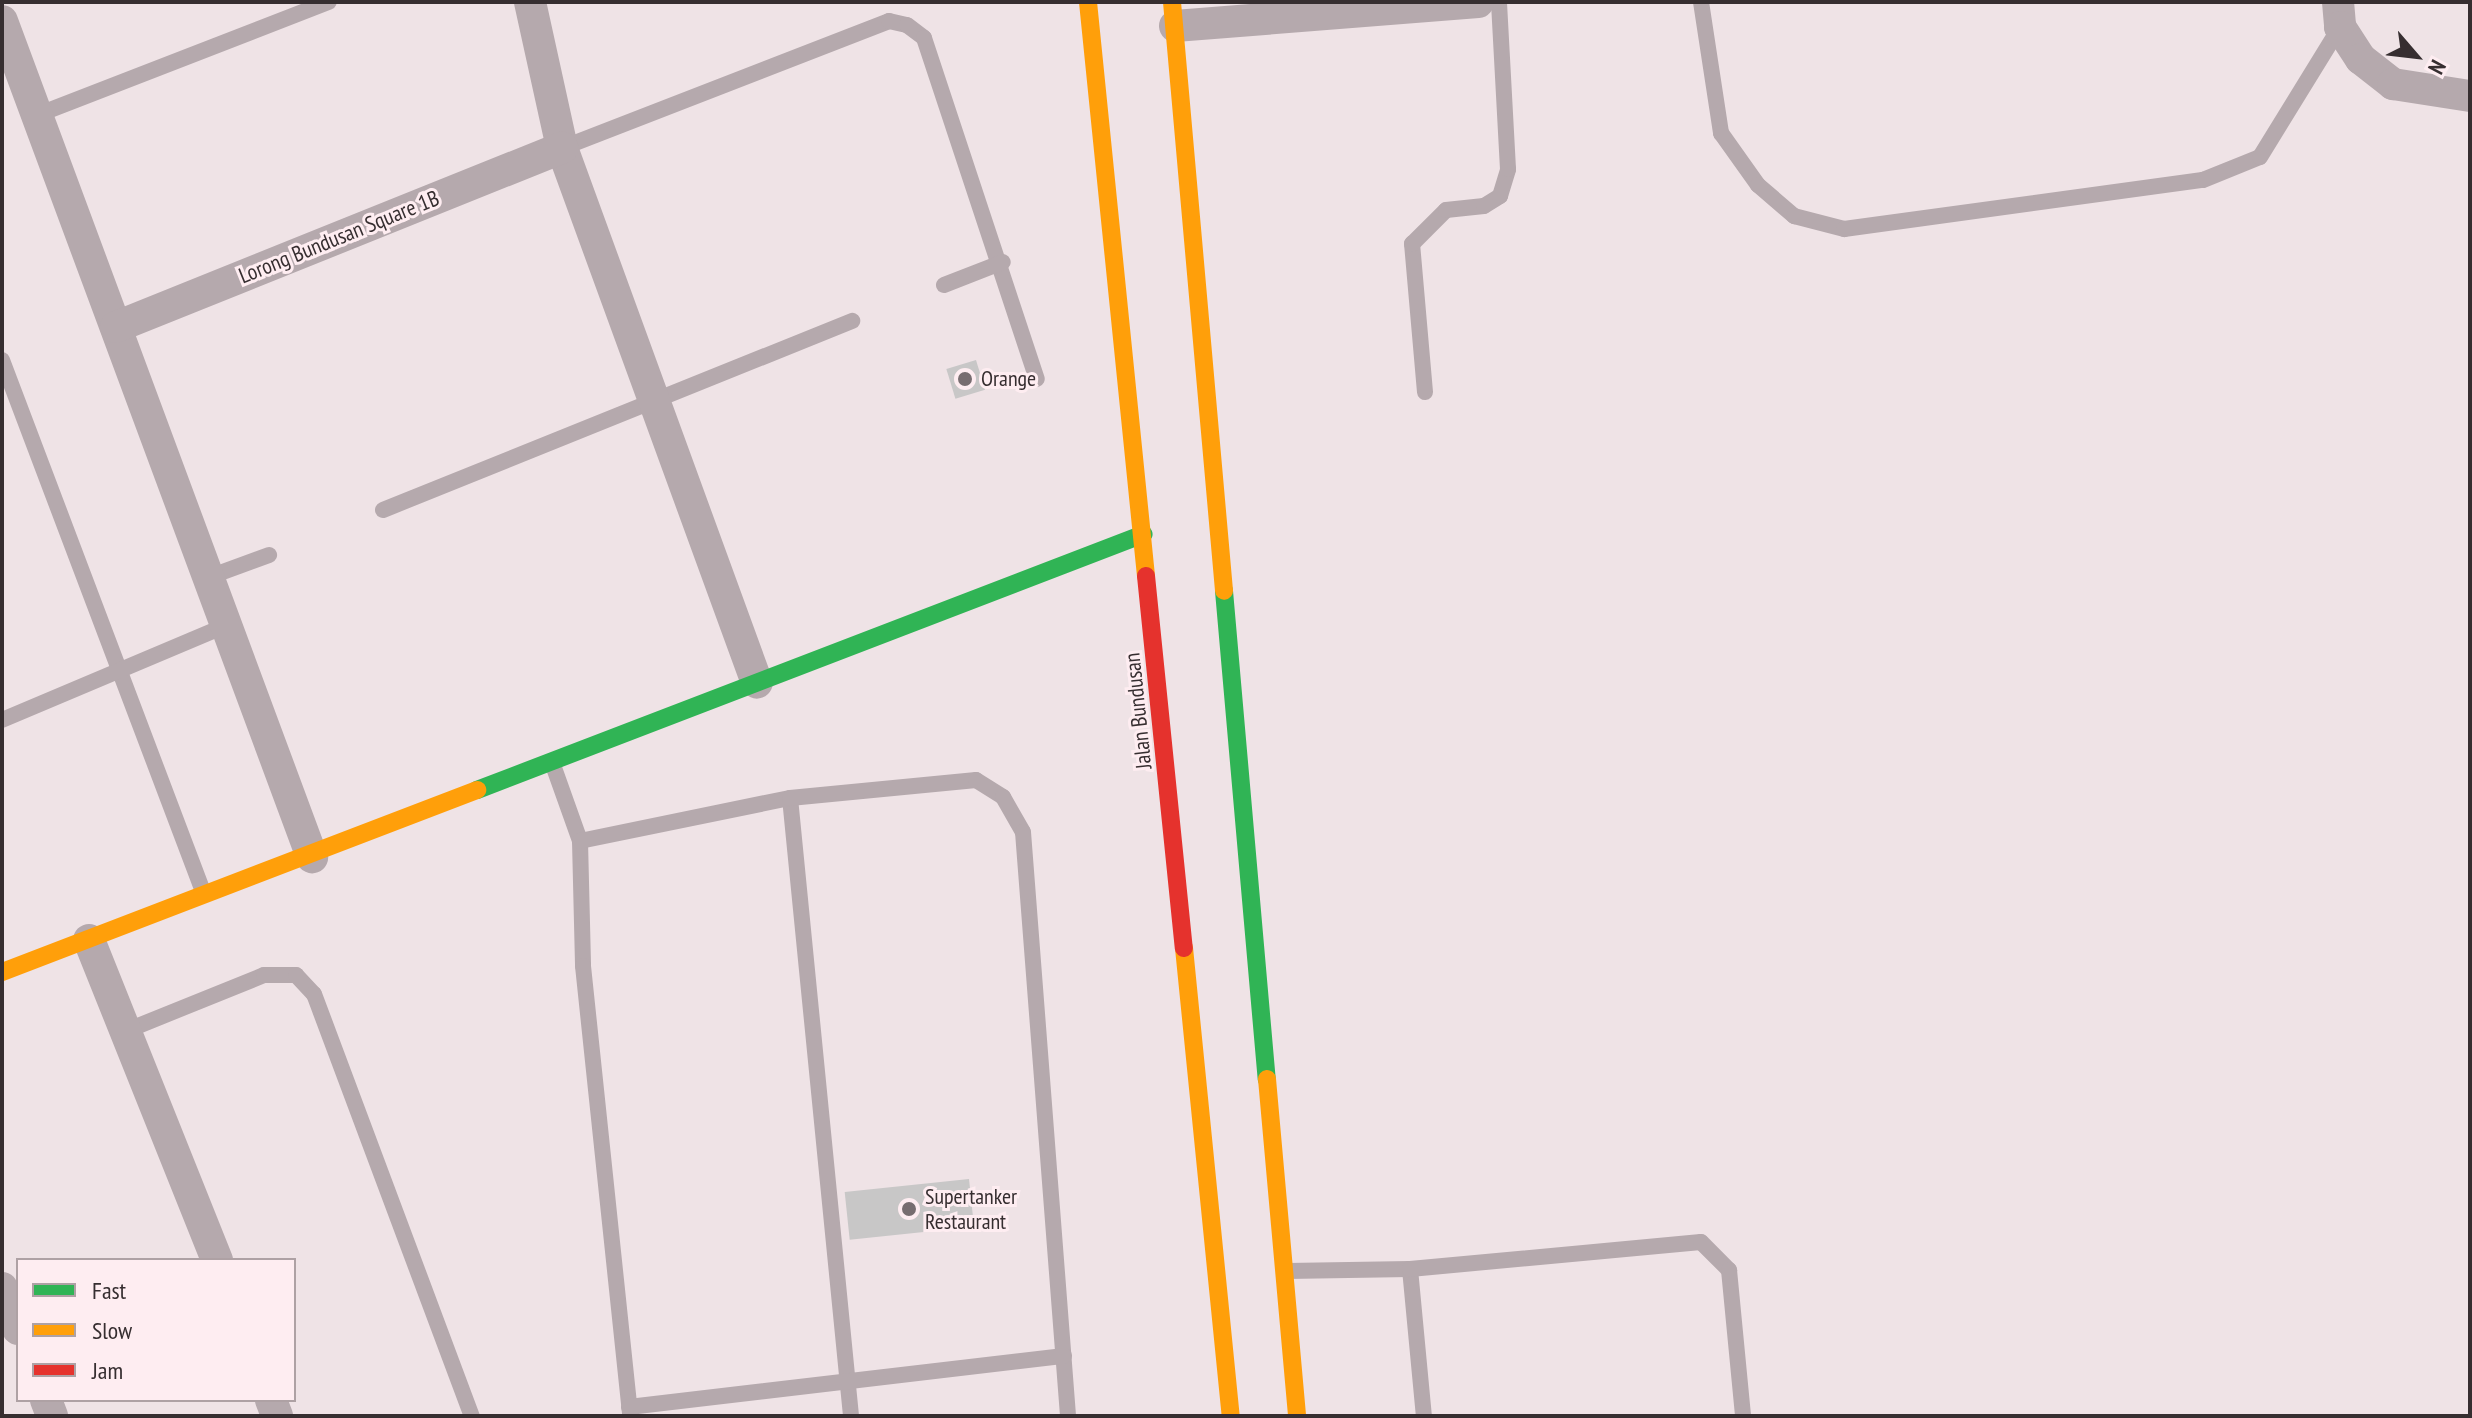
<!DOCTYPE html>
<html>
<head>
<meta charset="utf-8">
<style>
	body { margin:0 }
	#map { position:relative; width:2472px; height:1418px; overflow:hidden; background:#efe3e6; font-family:"PT Sans Narrow",sans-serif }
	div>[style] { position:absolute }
	.building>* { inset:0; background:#c8c7c7; transform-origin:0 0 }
	.lane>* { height:16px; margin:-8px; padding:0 8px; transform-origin:8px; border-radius:8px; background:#b5a9ad }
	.street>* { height:32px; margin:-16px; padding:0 16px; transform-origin:16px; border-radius:16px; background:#b5a9ad }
	.fast>* { height:18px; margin:-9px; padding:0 9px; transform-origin:9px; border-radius:9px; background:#30b455 }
	.slow>* { height:18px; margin:-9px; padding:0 9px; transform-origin:9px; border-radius:9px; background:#ff9f0a }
	.jam>* { height:18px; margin:-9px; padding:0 9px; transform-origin:9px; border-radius:9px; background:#e5322d }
	.dots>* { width:22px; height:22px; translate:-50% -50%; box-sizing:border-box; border:4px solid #feedf1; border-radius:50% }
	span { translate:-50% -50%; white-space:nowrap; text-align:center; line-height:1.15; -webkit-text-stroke:6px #feedf1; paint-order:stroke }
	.street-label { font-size:22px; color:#362e30 }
	.poi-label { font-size:22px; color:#362e30 }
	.left { translate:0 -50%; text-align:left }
	.frame { position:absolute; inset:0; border:4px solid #362e30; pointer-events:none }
	.legend { position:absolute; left:16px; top:1258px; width:280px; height:144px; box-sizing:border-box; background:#feedf1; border:2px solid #aea1a4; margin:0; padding:10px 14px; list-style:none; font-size:24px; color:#362e30 }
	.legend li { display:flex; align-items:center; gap:16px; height:40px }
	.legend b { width:40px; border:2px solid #aea1a4 }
	.north { position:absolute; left:2376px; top:16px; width:80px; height:80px; -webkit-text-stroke:6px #feedf1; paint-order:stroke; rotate:118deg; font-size:22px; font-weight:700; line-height:32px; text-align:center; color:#362e30 }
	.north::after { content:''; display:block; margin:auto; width:28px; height:36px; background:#362e30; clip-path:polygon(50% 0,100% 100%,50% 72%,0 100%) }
</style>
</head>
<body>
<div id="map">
	<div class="building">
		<div style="left:976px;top:360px;width:31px;height:31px;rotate:73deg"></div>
		<div style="left:969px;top:1179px;width:48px;height:125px;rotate:84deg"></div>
	</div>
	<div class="lane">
		<div style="left:1701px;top:2px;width:133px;rotate:81.3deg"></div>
		<div style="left:1721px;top:133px;width:64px;rotate:54.6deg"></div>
		<div style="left:1758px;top:185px;width:48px;rotate:40.7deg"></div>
		<div style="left:1794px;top:216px;width:52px;rotate:14.6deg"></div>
		<div style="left:1844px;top:229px;width:362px;rotate:-7.8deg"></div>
		<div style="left:2203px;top:180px;width:61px;rotate:-22deg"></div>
		<div style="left:2260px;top:157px;width:153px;rotate:-58.4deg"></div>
		<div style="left:37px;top:115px;width:313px;rotate:-21.2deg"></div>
		<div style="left:562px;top:148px;width:351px;rotate:-21.2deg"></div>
		<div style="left:889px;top:21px;width:18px;rotate:13deg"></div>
		<div style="left:907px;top:25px;width:21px;rotate:37deg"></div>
		<div style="left:924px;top:38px;width:359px;rotate:71.7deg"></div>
		<div style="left:944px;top:285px;width:63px;rotate:-21.3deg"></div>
		<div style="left:2px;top:360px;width:571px;rotate:69.28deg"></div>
		<div style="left:1425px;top:392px;width:149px;rotate:-95deg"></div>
		<div style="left:1412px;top:244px;width:48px;rotate:-45deg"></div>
		<div style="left:1446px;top:210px;width:38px;rotate:-6deg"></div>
		<div style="left:1484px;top:206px;width:19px;rotate:-32deg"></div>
		<div style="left:1500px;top:196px;width:28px;rotate:-73deg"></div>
		<div style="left:1508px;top:169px;width:167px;rotate:-93.1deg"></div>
		<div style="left:383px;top:510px;width:506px;rotate:-21.95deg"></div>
		<div style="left:209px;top:577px;width:64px;rotate:-20.1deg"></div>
		<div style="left:2px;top:720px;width:244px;rotate:-22.9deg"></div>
		<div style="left:553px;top:765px;width:81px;rotate:70.4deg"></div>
		<div style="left:580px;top:841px;width:125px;rotate:88.6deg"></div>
		<div style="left:583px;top:966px;width:452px;rotate:84deg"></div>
		<div style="left:790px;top:798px;width:621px;rotate:84.36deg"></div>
		<div style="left:580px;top:841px;width:214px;rotate:-11.6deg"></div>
		<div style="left:790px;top:798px;width:187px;rotate:-5.5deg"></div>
		<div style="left:976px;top:780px;width:32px;rotate:32deg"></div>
		<div style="left:1003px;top:797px;width:40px;rotate:60.3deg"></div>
		<div style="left:1023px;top:832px;width:586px;rotate:85.59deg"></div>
		<div style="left:128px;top:1030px;width:147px;rotate:-22deg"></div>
		<div style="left:264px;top:975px;width:32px"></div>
		<div style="left:296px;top:975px;width:26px;rotate:47deg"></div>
		<div style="left:314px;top:994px;width:451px;rotate:69.5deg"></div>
		<div style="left:1410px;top:1269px;width:148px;rotate:84.6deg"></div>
		<div style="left:1287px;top:1271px;width:123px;rotate:-0.9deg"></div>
		<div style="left:1410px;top:1269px;width:292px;rotate:-5.3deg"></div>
		<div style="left:1701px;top:1242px;width:40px;rotate:45deg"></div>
		<div style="left:1729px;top:1270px;width:147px;rotate:84.5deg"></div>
		<div style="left:629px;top:1407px;width:438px;rotate:-6.7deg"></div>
	</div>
	<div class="street">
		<div style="left:530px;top:2px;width:149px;rotate:77.6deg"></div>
		<div style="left:562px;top:148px;width:569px;rotate:69.97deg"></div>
		<div style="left:2338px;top:2px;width:25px;rotate:85deg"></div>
		<div style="left:2340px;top:27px;width:38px;rotate:57deg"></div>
		<div style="left:2361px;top:59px;width:41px;rotate:38deg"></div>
		<div style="left:2393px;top:84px;width:78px;rotate:8.9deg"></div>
		<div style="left:2px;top:21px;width:892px;rotate:69.65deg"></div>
		<div style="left:1175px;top:26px;width:304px;rotate:-4.5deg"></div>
		<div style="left:116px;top:327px;width:481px;rotate:-21.9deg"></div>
		<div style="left:89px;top:940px;width:345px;rotate:68.2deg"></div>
		<div style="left:2px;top:1288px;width:44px;rotate:68.7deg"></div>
		<div style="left:46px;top:1400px;width:17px;rotate:69deg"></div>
		<div style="left:271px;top:1400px;width:17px;rotate:69deg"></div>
	</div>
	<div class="fast">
		<div style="left:1224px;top:591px;width:490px;rotate:85deg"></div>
		<div style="left:477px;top:790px;width:714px;rotate:-21deg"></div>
	</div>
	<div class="slow">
		<div style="left:1088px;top:2px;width:577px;rotate:84.23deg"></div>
		<div style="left:1172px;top:2px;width:591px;rotate:84.95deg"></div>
		<div style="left:1184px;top:948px;width:470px;rotate:84.3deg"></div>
		<div style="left:2px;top:972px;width:509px;rotate:-20.96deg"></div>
		<div style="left:1267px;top:1079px;width:338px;rotate:84.9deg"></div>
	</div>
	<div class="jam">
		<div style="left:1146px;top:576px;width:374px;rotate:84.2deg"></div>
	</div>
	<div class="dots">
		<div style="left:965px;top:379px;background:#776d70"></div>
		<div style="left:909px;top:1209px;background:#776d70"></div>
	</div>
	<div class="street-label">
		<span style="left:339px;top:237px;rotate:-22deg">Lorong Bundusan Square 1B</span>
		<span style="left:1138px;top:711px;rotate:-96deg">Jalan Bundusan</span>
	</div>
	<div class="poi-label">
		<span class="left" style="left:981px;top:379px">Orange</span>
		<span class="left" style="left:925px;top:1209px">Supertanker<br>Restaurant</span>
	</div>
	<div class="frame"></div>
	<ul class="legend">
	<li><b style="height:10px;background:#30b455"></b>Fast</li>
	<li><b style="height:10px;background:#ff9f0a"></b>Slow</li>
	<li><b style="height:10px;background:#e5322d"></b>Jam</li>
	</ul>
	<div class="north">N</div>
</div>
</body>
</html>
